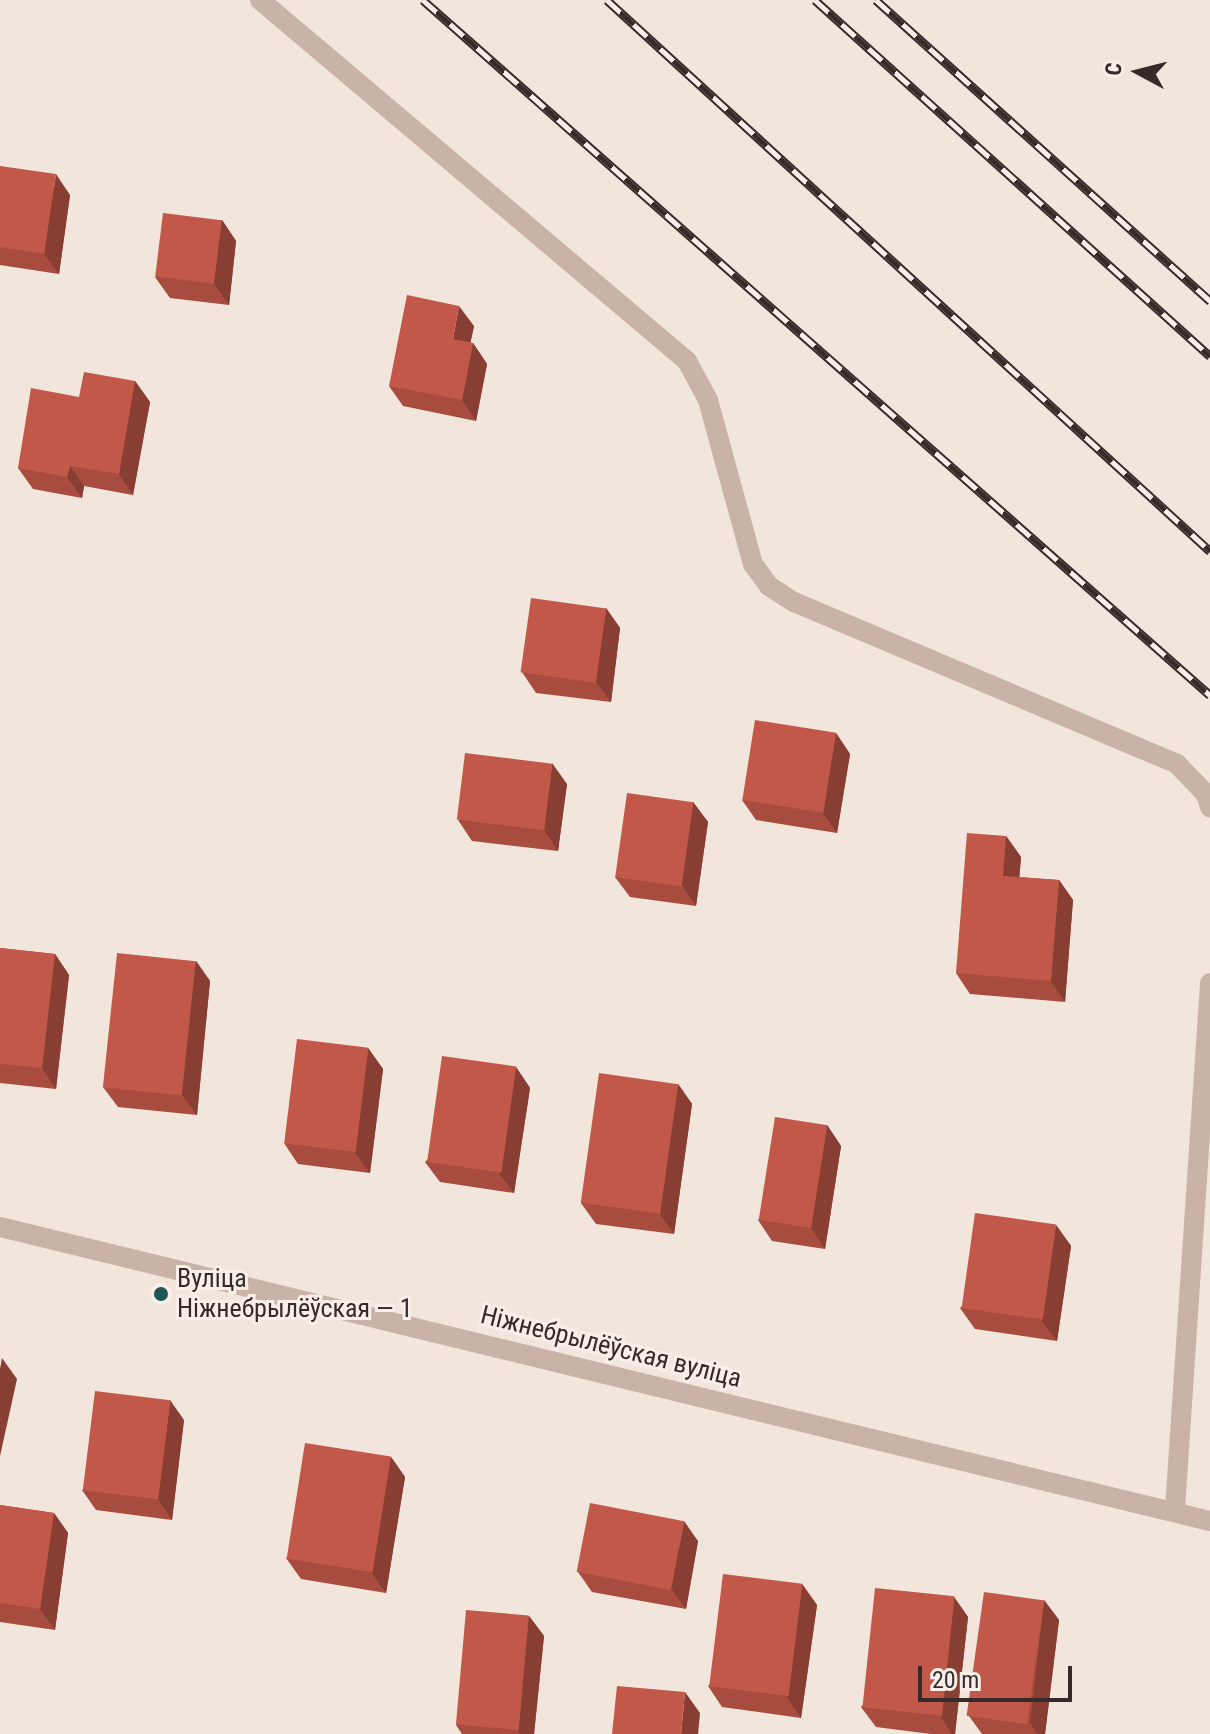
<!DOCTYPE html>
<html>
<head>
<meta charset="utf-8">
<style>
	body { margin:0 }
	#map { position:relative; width:1210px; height:1734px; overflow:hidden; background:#f1e5dc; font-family:"Roboto Condensed",sans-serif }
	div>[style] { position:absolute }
	.street>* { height:20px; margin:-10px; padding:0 10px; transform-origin:10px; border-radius:10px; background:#c9b3a8 }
	.rail>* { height:9px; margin-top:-4.5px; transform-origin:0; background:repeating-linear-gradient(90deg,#f9efe8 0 18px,#362b28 0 36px); box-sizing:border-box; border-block:2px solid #362b28 }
	.wall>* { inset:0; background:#a74c3f }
	.shaded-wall>* { inset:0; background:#883e33 }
	.building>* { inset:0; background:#c25849; transform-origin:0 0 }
	.dots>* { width:22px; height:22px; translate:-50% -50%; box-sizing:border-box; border:4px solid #f9efe8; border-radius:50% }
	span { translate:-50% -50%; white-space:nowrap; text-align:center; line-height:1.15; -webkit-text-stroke:6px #f9efe8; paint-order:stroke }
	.poi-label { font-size:26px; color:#362b28 }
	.left { translate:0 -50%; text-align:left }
	.street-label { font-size:26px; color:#362b28 }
	.north { position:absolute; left:1098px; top:32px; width:80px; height:80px; -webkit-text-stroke:6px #f9efe8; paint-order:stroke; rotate:277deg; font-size:22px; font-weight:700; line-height:32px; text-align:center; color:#362b28 }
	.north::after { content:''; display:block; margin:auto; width:28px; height:36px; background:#362b28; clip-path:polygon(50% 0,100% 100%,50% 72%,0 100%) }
	.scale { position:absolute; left:918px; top:1666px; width:154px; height:36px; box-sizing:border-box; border:4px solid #362b28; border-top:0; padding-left:10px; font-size:24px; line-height:28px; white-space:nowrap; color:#362b28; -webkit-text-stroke:6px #f9efe8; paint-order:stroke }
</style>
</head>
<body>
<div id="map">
	<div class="street">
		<div style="left:260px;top:0;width:559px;rotate:40.21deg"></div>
		<div style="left:687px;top:361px;width:44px;rotate:61.7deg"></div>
		<div style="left:708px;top:400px;width:170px;rotate:74.7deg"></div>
		<div style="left:753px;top:564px;width:27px;rotate:54deg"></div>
		<div style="left:769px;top:586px;width:30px;rotate:33deg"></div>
		<div style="left:794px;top:602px;width:416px;rotate:22.9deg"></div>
		<div style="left:1177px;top:764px;width:42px;rotate:46deg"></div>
		<div style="left:1206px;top:794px;width:14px;rotate:73deg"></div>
		<div style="left:0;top:1227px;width:1245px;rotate:13.66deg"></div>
		<div style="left:1175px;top:1509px;width:527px;rotate:-86.19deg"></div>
	</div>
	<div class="rail">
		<div style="left:423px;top:0;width:1050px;rotate:41.45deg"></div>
		<div style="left:607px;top:0;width:817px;rotate:42.42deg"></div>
		<div style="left:815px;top:0;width:532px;rotate:42.03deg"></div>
		<div style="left:876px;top:0;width:450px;rotate:42deg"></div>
	</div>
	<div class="wall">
		<div style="clip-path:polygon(0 166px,70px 195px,59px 274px,0 265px)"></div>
		<div style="clip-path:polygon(222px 220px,236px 241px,229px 305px,170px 298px,155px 277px)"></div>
		<div style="clip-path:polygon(474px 326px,470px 343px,473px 343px,487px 364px,476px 421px,403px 406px,389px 386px)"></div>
		<div style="clip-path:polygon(135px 381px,150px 402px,133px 495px,84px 486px,82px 498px,33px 489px,18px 468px,79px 397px)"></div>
		<div style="clip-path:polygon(606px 608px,620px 628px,611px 702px,536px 693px,522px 672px)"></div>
		<div style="clip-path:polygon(836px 733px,850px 754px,837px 833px,756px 820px,742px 800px)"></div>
		<div style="clip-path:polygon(567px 784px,558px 851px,472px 841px,458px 820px)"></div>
		<div style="clip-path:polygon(693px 802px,708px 822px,696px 906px,630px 897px,615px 877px)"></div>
		<div style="clip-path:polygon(1006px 836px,1021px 857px,1019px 877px,1059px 880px,1073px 900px,1065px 1002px,970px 994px,956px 973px)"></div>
		<div style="clip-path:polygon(0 948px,55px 954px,69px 975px,56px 1089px,0 1083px)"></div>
		<div style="clip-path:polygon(196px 961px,210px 981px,197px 1115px,118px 1107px,103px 1087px)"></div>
		<div style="clip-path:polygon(368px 1048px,383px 1069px,370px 1173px,298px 1164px,284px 1143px)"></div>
		<div style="clip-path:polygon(516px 1067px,530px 1088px,514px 1193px,440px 1182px,425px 1162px)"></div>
		<div style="clip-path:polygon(678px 1084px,692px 1104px,674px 1234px,596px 1224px,581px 1203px)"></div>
		<div style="clip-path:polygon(827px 1125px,841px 1146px,825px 1249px,772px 1241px,758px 1220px)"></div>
		<div style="clip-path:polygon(1056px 1225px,1071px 1246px,1057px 1341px,975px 1329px,960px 1308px)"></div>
		<div style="clip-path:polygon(184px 1420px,172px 1520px,96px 1510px,82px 1490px)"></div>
		<div style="clip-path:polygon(391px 1457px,405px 1477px,386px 1593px,301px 1579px,286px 1558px)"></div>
		<div style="clip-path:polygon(0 1505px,54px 1513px,68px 1533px,55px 1630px,0 1622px)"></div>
		<div style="clip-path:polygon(698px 1541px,686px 1609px,592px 1592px,578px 1572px)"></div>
		<div style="clip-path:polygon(802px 1584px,817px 1605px,801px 1718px,722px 1707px,708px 1686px)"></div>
		<div style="clip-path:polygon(954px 1597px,968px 1617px,955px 1734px,931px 1734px,876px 1727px,861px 1707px)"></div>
		<div style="clip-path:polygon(1044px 1600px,1059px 1620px,1045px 1734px,982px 1734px,969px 1716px)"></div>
		<div style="clip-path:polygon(529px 1616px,544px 1636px,534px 1734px,462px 1734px,456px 1725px)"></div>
	</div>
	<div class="shaded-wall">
		<div style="clip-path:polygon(56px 174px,70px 195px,59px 274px,44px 254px)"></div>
		<div style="clip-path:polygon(222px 220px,236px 241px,229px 305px,214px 284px)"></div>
		<div style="clip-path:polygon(459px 306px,474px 326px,467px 360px,453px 339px)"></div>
		<div style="clip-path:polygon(473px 343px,487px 364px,476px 421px,462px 400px)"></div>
		<div style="clip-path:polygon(135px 381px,150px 402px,133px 495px,119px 474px)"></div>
		<div style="clip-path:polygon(70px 466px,84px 486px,82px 498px,67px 477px)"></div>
		<div style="clip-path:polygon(606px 608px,620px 628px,611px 702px,596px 682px)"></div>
		<div style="clip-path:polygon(836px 733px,850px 754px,837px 833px,823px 813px)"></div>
		<div style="clip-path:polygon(552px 763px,567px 784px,558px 851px,544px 830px)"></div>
		<div style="clip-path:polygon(693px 802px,708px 822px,696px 906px,682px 885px)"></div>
		<div style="clip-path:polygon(1006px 836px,1021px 857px,1018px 896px,1003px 876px)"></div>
		<div style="clip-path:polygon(1059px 880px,1073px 900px,1065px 1002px,1051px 981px)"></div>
		<div style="clip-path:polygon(55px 954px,69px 975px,56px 1089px,42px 1068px)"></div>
		<div style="clip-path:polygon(196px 961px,210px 981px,197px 1115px,182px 1095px)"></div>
		<div style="clip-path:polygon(368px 1048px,383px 1069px,370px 1173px,355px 1153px)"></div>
		<div style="clip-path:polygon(516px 1067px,530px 1088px,514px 1193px,499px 1173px)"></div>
		<div style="clip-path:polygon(678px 1084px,692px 1104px,674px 1234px,660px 1214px)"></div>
		<div style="clip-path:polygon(827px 1125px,841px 1146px,825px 1249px,811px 1228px)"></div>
		<div style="clip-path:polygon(1056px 1225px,1071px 1246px,1057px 1341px,1042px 1321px)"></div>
		<div style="clip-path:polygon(2px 1358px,17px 1379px,0 1456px,0 1369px)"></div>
		<div style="clip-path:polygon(170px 1400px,184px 1420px,172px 1520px,158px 1499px)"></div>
		<div style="clip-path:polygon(391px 1457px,405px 1477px,386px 1593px,371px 1572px)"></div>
		<div style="clip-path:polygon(54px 1513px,68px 1533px,55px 1630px,40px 1609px)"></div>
		<div style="clip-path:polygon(684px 1521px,698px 1541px,686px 1609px,671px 1588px)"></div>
		<div style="clip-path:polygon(802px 1584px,817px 1605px,801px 1718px,787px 1697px)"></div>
		<div style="clip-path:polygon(954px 1597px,968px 1617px,955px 1734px,952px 1734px,940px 1716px)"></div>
		<div style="clip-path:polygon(1044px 1600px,1059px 1620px,1045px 1734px,1038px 1734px,1030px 1723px)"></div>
		<div style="clip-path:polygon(529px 1616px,544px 1636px,534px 1734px,521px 1734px,518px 1731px)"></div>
		<div style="clip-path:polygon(685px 1692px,700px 1713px,698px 1734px,681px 1734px)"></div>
	</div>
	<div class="building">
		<div style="clip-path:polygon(0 166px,56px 174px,44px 254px,0 247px)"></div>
		<div style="left:163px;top:213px;width:59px;height:64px;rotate:7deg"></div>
		<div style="clip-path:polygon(407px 295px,459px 306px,453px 339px,473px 343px,462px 400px,389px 386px)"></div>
		<div style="clip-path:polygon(84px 372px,135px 381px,119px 474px,70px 466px,67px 477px,18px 468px,31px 388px,79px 397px)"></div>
		<div style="left:531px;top:598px;width:76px;height:75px;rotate:8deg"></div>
		<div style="left:755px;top:720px;width:82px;height:81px;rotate:9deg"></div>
		<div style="left:465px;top:753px;width:88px;height:67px;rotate:7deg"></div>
		<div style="left:627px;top:793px;width:67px;height:85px;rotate:8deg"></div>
		<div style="clip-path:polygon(967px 833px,1006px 836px,1003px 876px,1059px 880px,1051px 981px,956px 973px)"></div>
		<div style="clip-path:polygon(0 948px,55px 954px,42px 1068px,0 1064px)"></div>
		<div style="left:117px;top:953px;width:79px;height:135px;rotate:6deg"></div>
		<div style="left:297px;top:1039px;width:72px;height:105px;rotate:7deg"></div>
		<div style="left:442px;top:1056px;width:75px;height:107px;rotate:8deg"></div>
		<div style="left:599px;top:1073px;width:80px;height:131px;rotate:8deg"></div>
		<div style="left:775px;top:1117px;width:53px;height:104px;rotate:9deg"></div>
		<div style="left:975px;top:1213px;width:82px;height:96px;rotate:8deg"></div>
		<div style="left:95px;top:1391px;width:76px;height:100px;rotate:7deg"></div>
		<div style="left:305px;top:1443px;width:87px;height:117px;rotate:9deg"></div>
		<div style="left:590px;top:1503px;width:96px;height:70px;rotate:11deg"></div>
		<div style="clip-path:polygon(0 1505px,54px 1513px,40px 1609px,0 1603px)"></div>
		<div style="left:723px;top:1574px;width:80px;height:113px;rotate:7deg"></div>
		<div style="left:875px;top:1588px;width:80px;height:120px;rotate:6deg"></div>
		<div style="left:984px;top:1592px;width:61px;height:125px;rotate:8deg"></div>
		<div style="left:466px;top:1610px;width:63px;height:115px;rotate:5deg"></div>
		<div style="clip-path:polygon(617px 1686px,685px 1692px,681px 1734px,612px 1734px)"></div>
	</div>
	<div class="dots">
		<div style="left:161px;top:1294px;background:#1f5753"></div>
	</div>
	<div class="poi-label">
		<span class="left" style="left:177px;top:1294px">Вуліца<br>Ніжнебрылёўская — 1</span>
	</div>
	<div class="street-label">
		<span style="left:611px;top:1347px;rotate:14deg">Ніжнебрылёўская вуліца</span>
	</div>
	<div class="north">С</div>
	<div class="scale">20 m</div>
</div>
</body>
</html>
